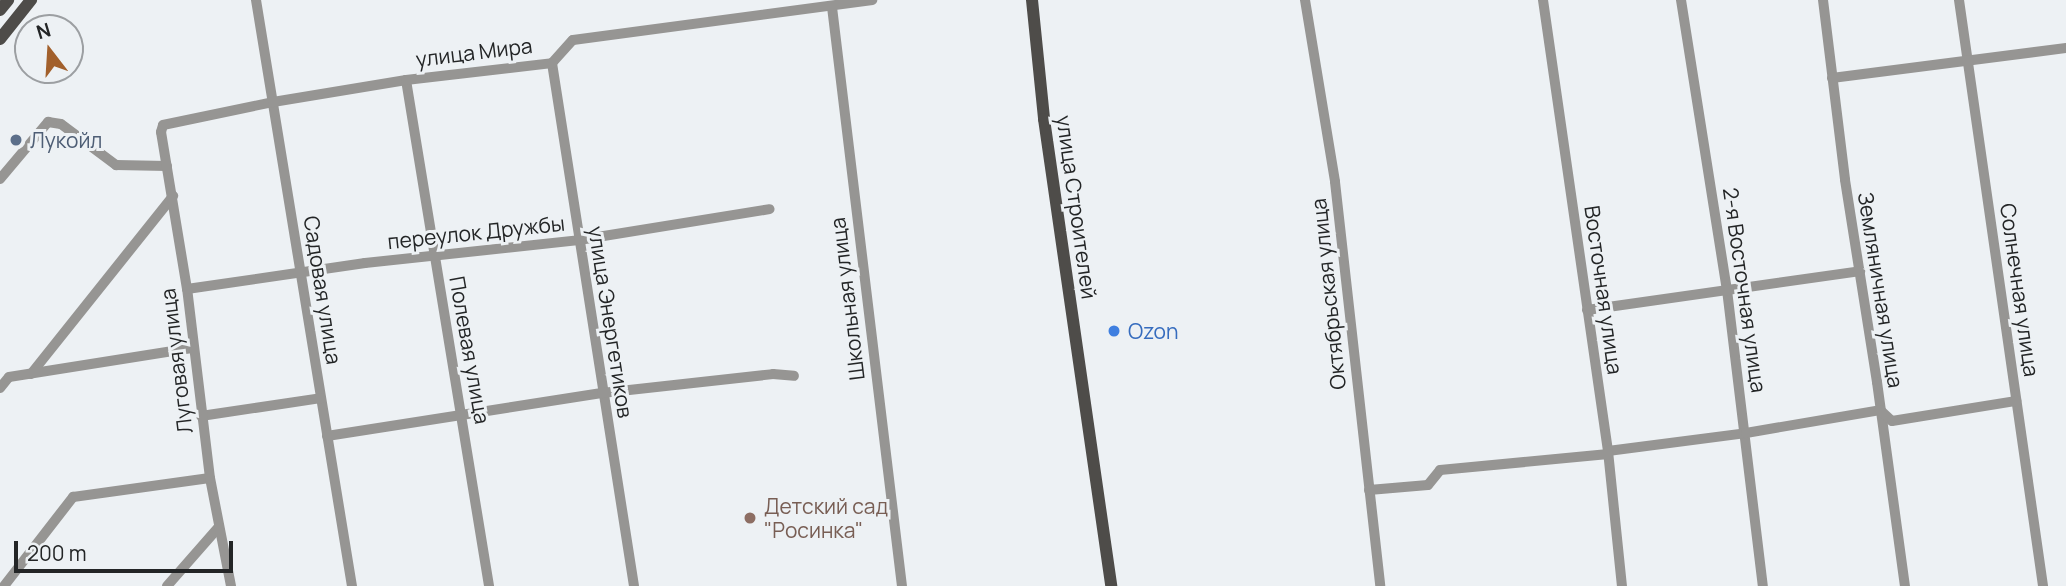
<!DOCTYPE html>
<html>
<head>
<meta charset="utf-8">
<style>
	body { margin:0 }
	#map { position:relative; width:2066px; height:586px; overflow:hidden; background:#edf1f4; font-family:Manrope,sans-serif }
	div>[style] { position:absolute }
	.minor>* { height:10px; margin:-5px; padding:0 5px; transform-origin:5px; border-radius:5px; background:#969593 }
	.major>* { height:12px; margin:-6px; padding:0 6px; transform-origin:6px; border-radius:6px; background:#4e4c49 }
	.dots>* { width:19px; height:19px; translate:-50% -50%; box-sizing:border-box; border:4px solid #edf1f4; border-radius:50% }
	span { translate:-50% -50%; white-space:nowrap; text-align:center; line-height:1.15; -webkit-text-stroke:6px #edf1f4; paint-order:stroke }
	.street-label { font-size:21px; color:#232526 }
	.service-label { font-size:21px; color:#4e5e75 }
	.left { translate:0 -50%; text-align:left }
	.shop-label { font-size:21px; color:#366cbe }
	.education-label { font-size:21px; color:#785e54 }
	.north { position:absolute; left:14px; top:14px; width:70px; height:70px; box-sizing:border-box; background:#edf1f4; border:2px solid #9c9fa2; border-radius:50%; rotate:343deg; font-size:19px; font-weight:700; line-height:28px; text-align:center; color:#232526 }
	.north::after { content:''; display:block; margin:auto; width:24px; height:32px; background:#a2602c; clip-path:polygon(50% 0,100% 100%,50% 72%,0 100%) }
	.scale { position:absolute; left:14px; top:541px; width:219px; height:32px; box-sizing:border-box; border:4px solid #232526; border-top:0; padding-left:9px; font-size:21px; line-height:24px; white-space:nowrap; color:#232526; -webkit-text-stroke:5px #edf1f4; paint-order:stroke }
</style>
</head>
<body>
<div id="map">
	<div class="minor">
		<div style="left:256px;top:0;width:594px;rotate:80.7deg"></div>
		<div style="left:1305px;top:0;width:184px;rotate:80.6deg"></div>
		<div style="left:1335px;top:182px;width:406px;rotate:83.6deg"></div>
		<div style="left:1543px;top:0;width:456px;rotate:81.8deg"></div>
		<div style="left:1608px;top:451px;width:136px;rotate:84.1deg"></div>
		<div style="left:1681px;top:0;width:294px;rotate:81deg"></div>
		<div style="left:1727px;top:290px;width:298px;rotate:83.1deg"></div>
		<div style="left:1823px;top:0;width:181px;rotate:83deg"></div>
		<div style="left:1845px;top:180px;width:205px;rotate:81deg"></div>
		<div style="left:1877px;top:382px;width:206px;rotate:82.2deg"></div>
		<div style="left:1959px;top:0;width:592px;rotate:81.84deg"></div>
		<div style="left:832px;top:7px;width:583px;rotate:83.11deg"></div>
		<div style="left:552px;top:63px;width:529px;rotate:81.09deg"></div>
		<div style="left:1832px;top:78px;width:236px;rotate:-7.3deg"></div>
		<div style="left:406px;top:80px;width:513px;rotate:80.68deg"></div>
		<div style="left:0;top:179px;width:75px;rotate:-49.9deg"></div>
		<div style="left:48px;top:122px;width:13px;rotate:9deg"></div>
		<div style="left:61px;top:124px;width:69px;rotate:36.7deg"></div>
		<div style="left:116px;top:165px;width:51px;rotate:1.1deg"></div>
		<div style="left:187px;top:289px;width:180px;rotate:-8.3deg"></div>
		<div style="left:365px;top:263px;width:215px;rotate:-6.1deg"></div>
		<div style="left:579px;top:240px;width:193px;rotate:-9.2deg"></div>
		<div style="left:1587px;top:310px;width:276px;rotate:-8.1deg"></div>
		<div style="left:31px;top:374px;width:228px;rotate:-51.4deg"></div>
		<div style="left:0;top:388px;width:14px;rotate:-51deg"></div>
		<div style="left:9px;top:377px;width:185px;rotate:-9deg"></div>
		<div style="left:201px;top:416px;width:121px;rotate:-8.5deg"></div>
		<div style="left:327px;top:436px;width:278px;rotate:-8.9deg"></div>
		<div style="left:602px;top:393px;width:172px;rotate:-6.3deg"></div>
		<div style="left:773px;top:374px;width:21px;rotate:5deg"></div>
		<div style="left:1608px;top:451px;width:139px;rotate:-7.4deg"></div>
		<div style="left:1746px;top:433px;width:136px;rotate:-9.7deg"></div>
		<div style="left:1880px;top:410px;width:16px;rotate:43deg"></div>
		<div style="left:1892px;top:421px;width:126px;rotate:-9.2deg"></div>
		<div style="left:1369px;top:490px;width:59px;rotate:-4.8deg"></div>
		<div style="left:1428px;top:485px;width:19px;rotate:-51deg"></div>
		<div style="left:1440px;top:470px;width:169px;rotate:-5.4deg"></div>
		<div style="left:4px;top:586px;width:113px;rotate:-52.2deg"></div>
		<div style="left:73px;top:497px;width:138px;rotate:-7.9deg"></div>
		<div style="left:167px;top:586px;width:77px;rotate:-48.7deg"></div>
		<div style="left:231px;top:586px;width:110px;rotate:-101deg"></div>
		<div style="left:210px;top:478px;width:190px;rotate:-96.9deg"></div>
		<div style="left:187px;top:289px;width:159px;rotate:-99.4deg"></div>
		<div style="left:161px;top:132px;width:7px;rotate:-74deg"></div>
		<div style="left:163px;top:125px;width:112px;rotate:-11.8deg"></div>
		<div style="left:273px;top:102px;width:135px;rotate:-9.4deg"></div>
		<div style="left:406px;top:80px;width:147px;rotate:-6.6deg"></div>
		<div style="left:552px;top:63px;width:31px;rotate:-48deg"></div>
		<div style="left:573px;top:40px;width:302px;rotate:-7.6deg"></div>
	</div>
	<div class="major">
		<div style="left:1032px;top:0;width:120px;rotate:84.2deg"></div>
		<div style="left:1044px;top:119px;width:472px;rotate:81.8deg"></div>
		<div style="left:0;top:10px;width:13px;rotate:-51deg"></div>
		<div style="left:0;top:39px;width:50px;rotate:-51.5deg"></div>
	</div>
	<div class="dots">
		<div style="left:16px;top:140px;background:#5c6f8a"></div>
		<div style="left:1114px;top:331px;background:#3f7fe0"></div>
		<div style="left:750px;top:518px;background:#8d6e63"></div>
	</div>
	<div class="street-label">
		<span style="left:474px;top:52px;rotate:-7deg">улица Мира</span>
		<span style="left:1077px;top:207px;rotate:82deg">улица Строителей</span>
		<span style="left:476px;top:232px;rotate:-6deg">переулок Дружбы</span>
		<span style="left:323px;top:290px;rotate:81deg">Садовая улица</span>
		<span style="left:1604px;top:290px;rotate:82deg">Восточная улица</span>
		<span style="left:1745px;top:290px;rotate:82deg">2-я Восточная улица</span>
		<span style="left:1881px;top:290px;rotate:81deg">Земляничная улица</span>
		<span style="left:2020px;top:290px;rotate:82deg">Солнечная улица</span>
		<span style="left:1328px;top:294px;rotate:-96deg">Октябрьская улица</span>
		<span style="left:847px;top:299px;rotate:-97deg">Школьная улица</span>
		<span style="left:611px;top:322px;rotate:81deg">улица Энергетиков</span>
		<span style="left:470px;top:350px;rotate:80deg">Полевая улица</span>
		<span style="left:176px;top:361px;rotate:-97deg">Луговая улица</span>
	</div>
	<div class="service-label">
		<span class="left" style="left:30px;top:140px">Лукойл</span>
	</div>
	<div class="shop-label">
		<span class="left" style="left:1128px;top:331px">Ozon</span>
	</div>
	<div class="education-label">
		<span class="left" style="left:764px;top:518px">Детский сад<br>"Росинка"</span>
	</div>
	<div class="north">N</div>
	<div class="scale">200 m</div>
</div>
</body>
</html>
